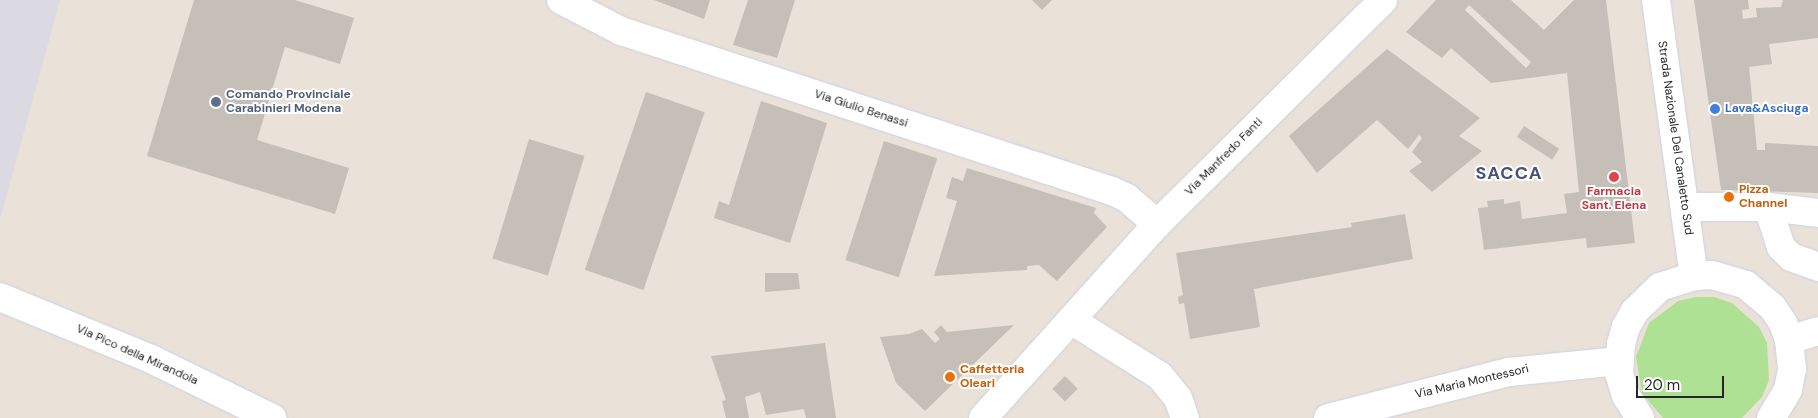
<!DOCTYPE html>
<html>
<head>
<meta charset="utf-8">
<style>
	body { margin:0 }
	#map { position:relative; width:1818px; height:418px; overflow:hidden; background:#eae2d8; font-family:"DM Sans",sans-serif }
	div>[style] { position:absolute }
	.industrial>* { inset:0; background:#dbd9e1 }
	.green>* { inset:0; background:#aee193 }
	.building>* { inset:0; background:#c5bfb8; transform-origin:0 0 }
	.roads { filter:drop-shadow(0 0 1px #cdd1e0) drop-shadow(0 0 1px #cdd1e0) }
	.street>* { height:28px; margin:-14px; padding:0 14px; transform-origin:14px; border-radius:14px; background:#fff }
	.secondary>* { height:28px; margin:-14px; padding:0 14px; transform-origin:14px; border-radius:14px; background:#fff }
	.dots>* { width:14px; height:14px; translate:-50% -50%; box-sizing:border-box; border:2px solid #fff; border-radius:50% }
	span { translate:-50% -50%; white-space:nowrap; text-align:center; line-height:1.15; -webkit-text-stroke:4px #fff; paint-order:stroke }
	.service-label { font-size:12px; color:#4e5e75; font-weight:700 }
	.left { translate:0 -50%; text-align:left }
	.street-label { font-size:12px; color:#272727 }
	.shop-label { font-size:12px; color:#366cbe; font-weight:700 }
	.food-label { font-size:12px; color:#c56008; font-weight:700 }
	.health-label { font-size:12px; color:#be3a42; font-weight:700 }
	.district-label { font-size:18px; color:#485176; font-weight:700; letter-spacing:1px }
	.scale { position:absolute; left:1636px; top:376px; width:88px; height:22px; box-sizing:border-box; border:2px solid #272727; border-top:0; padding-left:6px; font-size:15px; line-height:18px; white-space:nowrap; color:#272727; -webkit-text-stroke:4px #fff; paint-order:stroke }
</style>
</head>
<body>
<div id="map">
	<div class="industrial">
		<div style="clip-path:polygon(0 0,60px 0,1px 216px,0 216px)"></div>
	</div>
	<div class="green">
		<div style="clip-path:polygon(1696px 297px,1714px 297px,1732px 303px,1759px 327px,1767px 343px,1769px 380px,1762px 397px,1742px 418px,1663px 418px,1642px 393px,1636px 357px,1649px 323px,1678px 301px)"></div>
	</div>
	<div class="building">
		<div style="clip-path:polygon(194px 0,295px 0,354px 18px,340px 64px,285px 47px,257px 140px,349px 168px,335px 214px,147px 156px)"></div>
		<div style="clip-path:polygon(654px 0,710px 0,704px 19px)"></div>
		<div style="clip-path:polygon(748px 0,795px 0,777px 58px,733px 45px)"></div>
		<div style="clip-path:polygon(1032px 0,1052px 0,1042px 10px)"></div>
		<div style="clip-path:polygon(evenodd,1436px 0,1511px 0,1544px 30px,1574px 0,1606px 0,1635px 243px,1587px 248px,1586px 238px,1484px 250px,1478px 208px,1488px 207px,1487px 201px,1504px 199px,1504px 204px,1520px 201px,1522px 219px,1567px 213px,1564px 194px,1579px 192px,1567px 73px,1491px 83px,1451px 48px,1442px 58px,1406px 32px,1436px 0,1469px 5px,1531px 62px,1526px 68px,1465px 10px,1469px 5px)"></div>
		<div style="clip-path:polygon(1694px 0,1748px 0,1749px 9px,1742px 10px,1743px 19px,1757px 17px,1756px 8px,1781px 7px,1783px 0,1818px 0,1818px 38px,1769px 44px,1772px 64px,1749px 67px,1757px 150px,1765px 150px,1765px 143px,1818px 146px,1818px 193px,1721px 190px)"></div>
		<div style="clip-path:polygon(1387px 49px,1480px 118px,1459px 136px,1482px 151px,1432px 192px,1409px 171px,1422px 162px,1412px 152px,1422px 138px,1419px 135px,1408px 149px,1377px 120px,1317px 173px,1289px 136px)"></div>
		<div style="left:646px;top:92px;width:62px;height:188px;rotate:19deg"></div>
		<div style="clip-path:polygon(761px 101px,827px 123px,790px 243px,714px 218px,719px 201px,729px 205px)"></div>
		<div style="left:1524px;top:126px;width:42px;height:13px;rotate:33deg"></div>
		<div style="left:529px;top:139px;width:58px;height:125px;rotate:17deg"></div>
		<div style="left:884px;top:141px;width:56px;height:125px;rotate:18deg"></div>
		<div style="clip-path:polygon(967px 168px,1096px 208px,1094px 213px,1107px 227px,1057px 281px,1039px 265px,1027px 266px,1027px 270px,934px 276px,957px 201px,946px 198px,952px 177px,963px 181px)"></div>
		<div style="clip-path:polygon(1405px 214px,1413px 259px,1254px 289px,1260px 327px,1190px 339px,1184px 303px,1179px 304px,1178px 297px,1183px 295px,1176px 253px,1352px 227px,1351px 223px)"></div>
		<div style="clip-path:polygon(765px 273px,798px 273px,800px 289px,765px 292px)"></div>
		<div style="clip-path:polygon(941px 325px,947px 332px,1014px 325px,925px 411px,896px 383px,880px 337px,909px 334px,922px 329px,935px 343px,940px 339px,934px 332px)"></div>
		<div style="clip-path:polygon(825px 343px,836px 418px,806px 418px,804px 409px,766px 415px,760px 392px,745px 397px,749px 418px,726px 418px,722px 401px,726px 400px,711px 356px)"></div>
		<div style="left:1065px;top:376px;width:18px;height:18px;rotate:45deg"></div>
	</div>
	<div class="roads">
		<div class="street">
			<div style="left:561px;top:0;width:68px;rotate:27.3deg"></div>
			<div style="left:621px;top:31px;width:516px;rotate:18.05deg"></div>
			<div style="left:1112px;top:191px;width:17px;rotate:25deg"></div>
			<div style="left:1127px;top:198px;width:40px;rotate:41deg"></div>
			<div style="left:1685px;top:207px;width:83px"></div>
			<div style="left:1768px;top:207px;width:50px;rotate:6.8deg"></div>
			<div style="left:1768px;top:207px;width:42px;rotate:72deg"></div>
			<div style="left:1781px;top:247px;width:14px;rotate:45deg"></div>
			<div style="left:1791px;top:257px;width:29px;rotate:20deg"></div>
			<div style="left:1071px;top:320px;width:105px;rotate:32.2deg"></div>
			<div style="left:1160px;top:376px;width:28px;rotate:51deg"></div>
			<div style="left:1178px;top:398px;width:21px;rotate:71deg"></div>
			<div style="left:983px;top:418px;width:261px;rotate:-48.1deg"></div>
			<div style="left:1157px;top:224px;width:318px;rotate:-44.7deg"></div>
		</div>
		<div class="secondary">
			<div style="left:1656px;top:0;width:279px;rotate:82.2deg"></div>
			<div style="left:0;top:297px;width:163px;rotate:22.3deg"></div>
			<div style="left:151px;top:359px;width:135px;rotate:26deg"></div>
			<div style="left:1789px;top:340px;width:30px;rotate:-17deg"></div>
			<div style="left:1328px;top:418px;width:187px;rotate:-14.3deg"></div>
			<div style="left:1509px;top:372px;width:111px;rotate:-5.7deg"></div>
			<div style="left:1640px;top:418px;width:26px;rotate:-122deg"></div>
			<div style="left:1626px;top:396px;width:24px;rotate:-107deg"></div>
			<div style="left:1619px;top:373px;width:29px;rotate:-86deg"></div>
			<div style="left:1621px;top:344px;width:18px;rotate:-74deg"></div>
			<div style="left:1626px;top:327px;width:18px;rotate:-61deg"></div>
			<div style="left:1635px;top:311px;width:35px;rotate:-44deg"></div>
			<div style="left:1660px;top:287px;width:36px;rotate:-18deg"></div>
			<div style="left:1694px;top:276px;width:18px;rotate:-3deg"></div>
			<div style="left:1712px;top:275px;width:35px;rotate:16deg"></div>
			<div style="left:1746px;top:285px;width:35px;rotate:40deg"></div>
			<div style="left:1773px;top:308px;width:18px;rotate:56deg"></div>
			<div style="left:1783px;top:323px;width:18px;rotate:71deg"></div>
			<div style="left:1789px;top:340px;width:29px;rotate:84deg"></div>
			<div style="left:1792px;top:369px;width:21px;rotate:101deg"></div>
			<div style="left:1788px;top:390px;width:33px;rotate:121deg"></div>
		</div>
	</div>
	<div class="dots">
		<div style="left:216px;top:102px;background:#5c6f8a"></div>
		<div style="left:1715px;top:109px;background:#3f7fe0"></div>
		<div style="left:1614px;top:177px;background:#e0444e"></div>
		<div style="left:1729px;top:197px;background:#e8710a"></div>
		<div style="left:950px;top:377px;background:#e8710a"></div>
	</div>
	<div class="service-label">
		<span class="left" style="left:226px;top:102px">Comando Provinciale<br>Carabinieri Modena</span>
	</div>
	<div class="street-label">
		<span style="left:861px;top:109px;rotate:18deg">Via Giulio Benassi</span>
		<span style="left:1675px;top:138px;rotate:82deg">Strada Nazionale Del Canaletto Sud</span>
		<span style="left:1224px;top:157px;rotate:-45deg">Via Manfredo Fanti</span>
		<span style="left:137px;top:355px;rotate:24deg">Via Pico della Mirandola</span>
		<span style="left:1472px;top:382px;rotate:-13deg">Via Maria Montessori</span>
	</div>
	<div class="shop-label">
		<span class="left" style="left:1725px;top:109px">Lava&amp;Asciuga</span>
	</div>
	<div class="food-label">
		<span class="left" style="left:1739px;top:197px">Pizza<br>Channel</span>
		<span class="left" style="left:960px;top:377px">Caffetteria<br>Oleari</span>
	</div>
	<div class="health-label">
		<span style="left:1614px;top:199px">Farmacia<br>Sant. Elena</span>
	</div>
	<div class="district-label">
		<span style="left:1509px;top:173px">SACCA</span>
	</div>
	<div class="scale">20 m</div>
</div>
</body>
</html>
